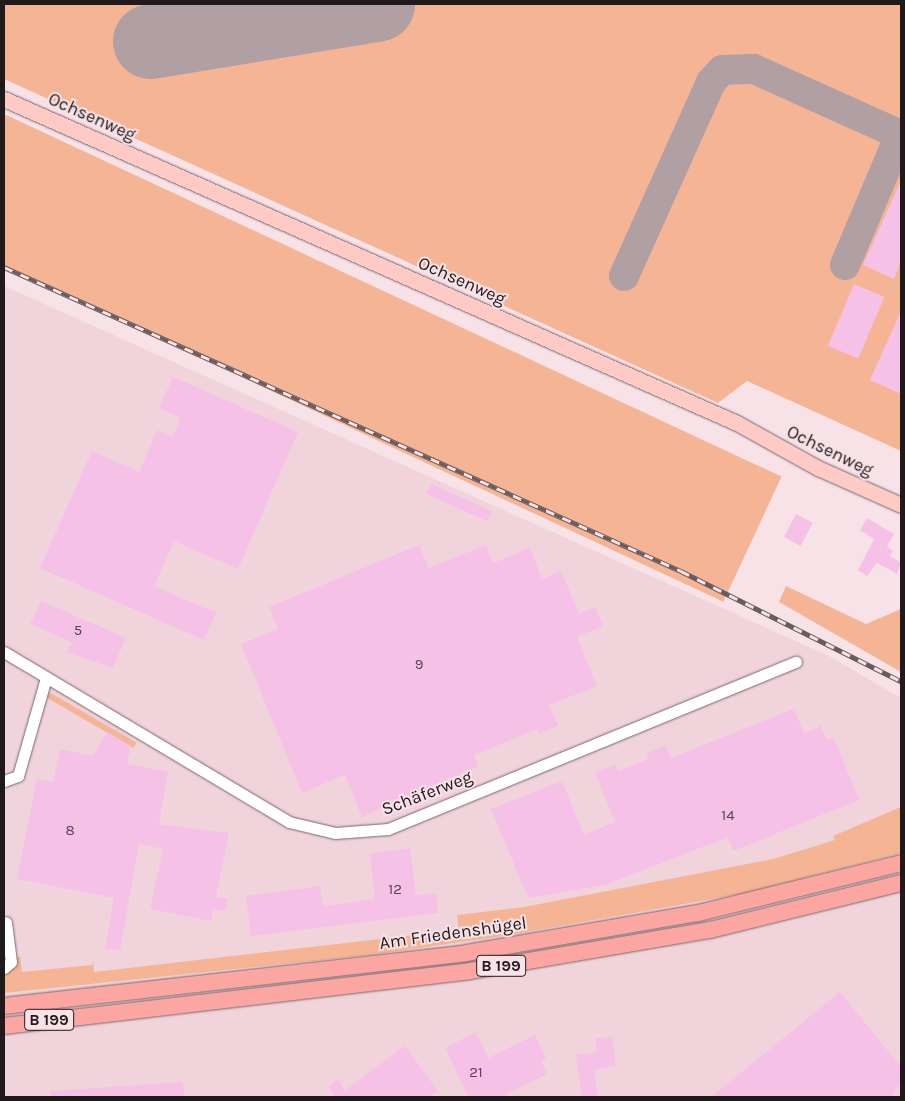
<!DOCTYPE html>
<html>
<head>
<meta charset="utf-8">
<style>
	body { margin:0 }
	#map { position:relative; width:905px; height:1101px; overflow:hidden; background:#f7e2e7; font-family:Karla,sans-serif }
	div>[style] { position:absolute }
	.built>* { inset:0; background:#f1d3db }
	.green>* { inset:0; background:#f5b595; transform-origin:0 0 }
	.taxiway>* { height:30px; margin:-15px; padding:0 15px; transform-origin:15px; border-radius:15px; background:#b09fa3 }
	.runway>* { height:75px; margin:-37.5px; padding:0 37.5px; transform-origin:37.5px; border-radius:37.5px; background:#b09fa3 }
	.building>* { inset:0; background:#f6c1e7; transform-origin:0 0 }
	.roads { filter:drop-shadow(0 0 1px #78666b) drop-shadow(0 0 1px #78666b) }
	.minor>* { height:11px; margin:-5.5px; padding:0 5.5px; transform-origin:5.5px; border-radius:5.5px; background:#fff }
	.major>* { height:15px; margin:-7.5px; padding:0 7.5px; transform-origin:7.5px; border-radius:7.5px; background:#fdcac6 }
	.highway>* { height:16px; margin:-8px; padding:0 8px; transform-origin:8px; border-radius:8px; background:#fba6a0 }
	.rail>* { height:5px; margin-top:-2.5px; transform-origin:0; background:repeating-linear-gradient(90deg,#f7e2e7 0 9px,#685c5f 0 18px); box-sizing:border-box; border-block:1px solid #685c5f }
	span { translate:-50% -50%; white-space:nowrap; text-align:center; line-height:1.15; -webkit-text-stroke:4px #f7e2e7; paint-order:stroke }
	.number-label { font-size:15px; color:#56444f }
	.number-label span { -webkit-text-stroke-width:0 }
	.shield-label span { padding:1px 4px; background:#f7e2e7; border:1px solid; border-radius:4px; -webkit-text-stroke-width:0 }
	.shield-label { font-size:16px; color:#211a1c; font-weight:700 }
	.street-label { font-size:18px; color:#211a1c }
	.frame { position:absolute; inset:0; border:5px solid #211a1c; pointer-events:none }
</style>
</head>
<body>
<div id="map">
	<div class="built">
		<div style="clip-path:polygon(4px 286px,829px 656px,901px 698px,901px 1097px,4px 1097px)"></div>
	</div>
	<div class="green">
		<div style="clip-path:polygon(4px 4px,901px 4px,901px 451px,747px 381px,718px 403px,4px 79px)"></div>
		<div style="left:4px;top:114px;width:858px;height:138px;rotate:25deg"></div>
		<div style="clip-path:polygon(786px 586px,866px 624px,901px 609px,901px 672px,779px 602px)"></div>
		<div style="left:49px;top:692px;width:101px;height:6px;rotate:30deg"></div>
		<div style="clip-path:polygon(901px 807px,901px 853px,740px 894px,510px 935px,370px 955px,4px 993px,4px 974px,12px 969px,13px 958px,20px 957px,22px 972px,92px 965px,93px 961px,94px 972px,459px 930px,457px 915px,524px 907px,773px 859px,835px 840px,833px 836px)"></div>
	</div>
	<div class="taxiway">
		<div style="left:210px;top:4px;width:47px;rotate:24.9deg"></div>
		<div style="left:845px;top:265px;width:141px;rotate:-67.1deg"></div>
		<div style="left:624px;top:276px;width:213px;rotate:-65.8deg"></div>
		<div style="left:711px;top:82px;width:16px;rotate:-47deg"></div>
		<div style="left:722px;top:70px;width:32px;rotate:-2deg"></div>
		<div style="left:754px;top:69px;width:161px;rotate:24.2deg"></div>
	</div>
	<div class="runway">
		<div style="left:150px;top:41px;width:230px;rotate:-9.3deg"></div>
	</div>
	<div class="building">
		<div style="clip-path:polygon(901px 181px,901px 261px,894px 279px,863px 265px)"></div>
		<div style="left:854px;top:284px;width:33px;height:67px;rotate:23deg"></div>
		<div style="clip-path:polygon(901px 311px,901px 394px,870px 380px)"></div>
		<div style="clip-path:polygon(173px 377px,298px 432px,238px 569px,174px 541px,154px 586px,216px 613px,204px 640px,40px 568px,92px 451px,139px 472px,157px 430px,172px 437px,181px 418px,159px 408px)"></div>
		<div style="left:431px;top:484px;width:67px;height:11px;rotate:24deg"></div>
		<div style="left:796px;top:514px;width:19px;height:26px;rotate:28deg"></div>
		<div style="clip-path:polygon(867px 518px,894px 534px,887px 546px,893px 551px,890px 556px,901px 563px,897px 574px,877px 563px,867px 576px,858px 570px,874px 539px,860px 530px)"></div>
		<div style="clip-path:polygon(419px 545px,429px 568px,486px 545px,493px 563px,530px 548px,542px 579px,561px 571px,579px 614px,595px 607px,603px 626px,577px 637px,597px 686px,549px 705px,558px 726px,539px 734px,537px 729px,474px 755px,478px 766px,362px 817px,345px 775px,302px 793px,241px 644px,278px 629px,269px 607px)"></div>
		<div style="clip-path:polygon(41px 601px,126px 638px,113px 668px,67px 652px,72px 642px,30px 624px)"></div>
		<div style="clip-path:polygon(794px 709px,804px 734px,821px 726px,827px 740px,834px 738px,859px 800px,733px 851px,728px 837px,605px 885px,528px 898px,491px 809px,562px 781px,584px 835px,615px 822px,595px 773px,615px 765px,618px 771px,648px 759px,646px 753px,666px 745px,671px 758px)"></div>
		<div style="clip-path:polygon(107px 732px,131px 746px,127px 764px,168px 772px,159px 824px,229px 833px,216px 897px,228px 899px,225px 911px,213px 909px,211px 921px,150px 909px,163px 849px,139px 844px,120px 950px,105px 949px,114px 898px,17px 879px,37px 779px,53px 782px,60px 749px,93px 756px)"></div>
		<div style="clip-path:polygon(410px 848px,416px 895px,436px 893px,438px 913px,251px 936px,246px 896px,320px 886px,323px 906px,375px 899px,370px 854px)"></div>
		<div style="clip-path:polygon(840px 992px,901px 1067px,901px 1083px,891px 1097px,711px 1097px)"></div>
		<div style="clip-path:polygon(476px 1032px,488px 1058px,535px 1035px,546px 1059px,541px 1061px,547px 1074px,506px 1094px,508px 1097px,469px 1097px,445px 1048px)"></div>
		<div style="clip-path:polygon(612px 1036px,616px 1066px,594px 1070px,598px 1097px,582px 1097px,576px 1055px,597px 1052px,595px 1039px)"></div>
		<div style="clip-path:polygon(405px 1046px,438px 1091px,430px 1097px,334px 1097px,329px 1086px,338px 1080px,345px 1090px)"></div>
		<div style="clip-path:polygon(183px 1082px,184px 1097px,51px 1097px,51px 1091px)"></div>
	</div>
	<div class="roads">
		<div class="minor">
			<div style="left:4px;top:652px;width:332px;rotate:30.8deg"></div>
			<div style="left:289px;top:822px;width:47px;rotate:13.4deg"></div>
			<div style="left:335px;top:833px;width:53px;rotate:-4.3deg"></div>
			<div style="left:388px;top:829px;width:441px;rotate:-22.3deg"></div>
			<div style="left:4px;top:781px;width:15px;rotate:-20deg"></div>
			<div style="left:18px;top:776px;width:102px;rotate:-74.1deg"></div>
			<div style="left:4px;top:968px;width:9px;rotate:-41deg"></div>
			<div style="left:11px;top:962px;width:40px;rotate:-97.1deg"></div>
		</div>
		<div class="major">
			<div style="left:4px;top:99px;width:801px;rotate:23.85deg"></div>
			<div style="left:737px;top:423px;width:93px;rotate:29.1deg"></div>
			<div style="left:818px;top:468px;width:91px;rotate:24deg"></div>
		</div>
		<div class="highway">
			<div style="left:4px;top:1006px;width:465px;rotate:-6.5deg"></div>
			<div style="left:466px;top:953px;width:235px;rotate:-9.8deg"></div>
			<div style="left:698px;top:913px;width:209px;rotate:-13.8deg"></div>
			<div style="left:4px;top:1026px;width:469px;rotate:-6.7deg"></div>
			<div style="left:470px;top:971px;width:243px;rotate:-9.7deg"></div>
			<div style="left:710px;top:930px;width:197px;rotate:-13.8deg"></div>
		</div>
	</div>
	<div class="rail">
		<div style="left:4px;top:267px;width:742px;rotate:24.18deg"></div>
		<div style="left:681px;top:571px;width:246px;rotate:26.6deg"></div>
	</div>
	<div class="number-label">
		<span style="left:78px;top:631px">5</span>
		<span style="left:419px;top:665px">9</span>
		<span style="left:728px;top:816px">14</span>
		<span style="left:70px;top:831px">8</span>
		<span style="left:395px;top:890px">12</span>
		<span style="left:476px;top:1073px">21</span>
	</div>
	<div class="shield-label">
		<span style="left:501px;top:966px">B 199</span>
		<span style="left:49px;top:1020px">B 199</span>
	</div>
	<div class="street-label">
		<span style="left:92px;top:117px;rotate:24deg">Ochsenweg</span>
		<span style="left:462px;top:281px;rotate:24deg">Ochsenweg</span>
		<span style="left:830px;top:451px;rotate:26deg">Ochsenweg</span>
		<span style="left:427px;top:793px;rotate:-21deg">Schäferweg</span>
		<span style="left:453px;top:933px;rotate:-8deg">Am Friedenshügel</span>
	</div>
	<div class="frame"></div>
</div>
</body>
</html>
